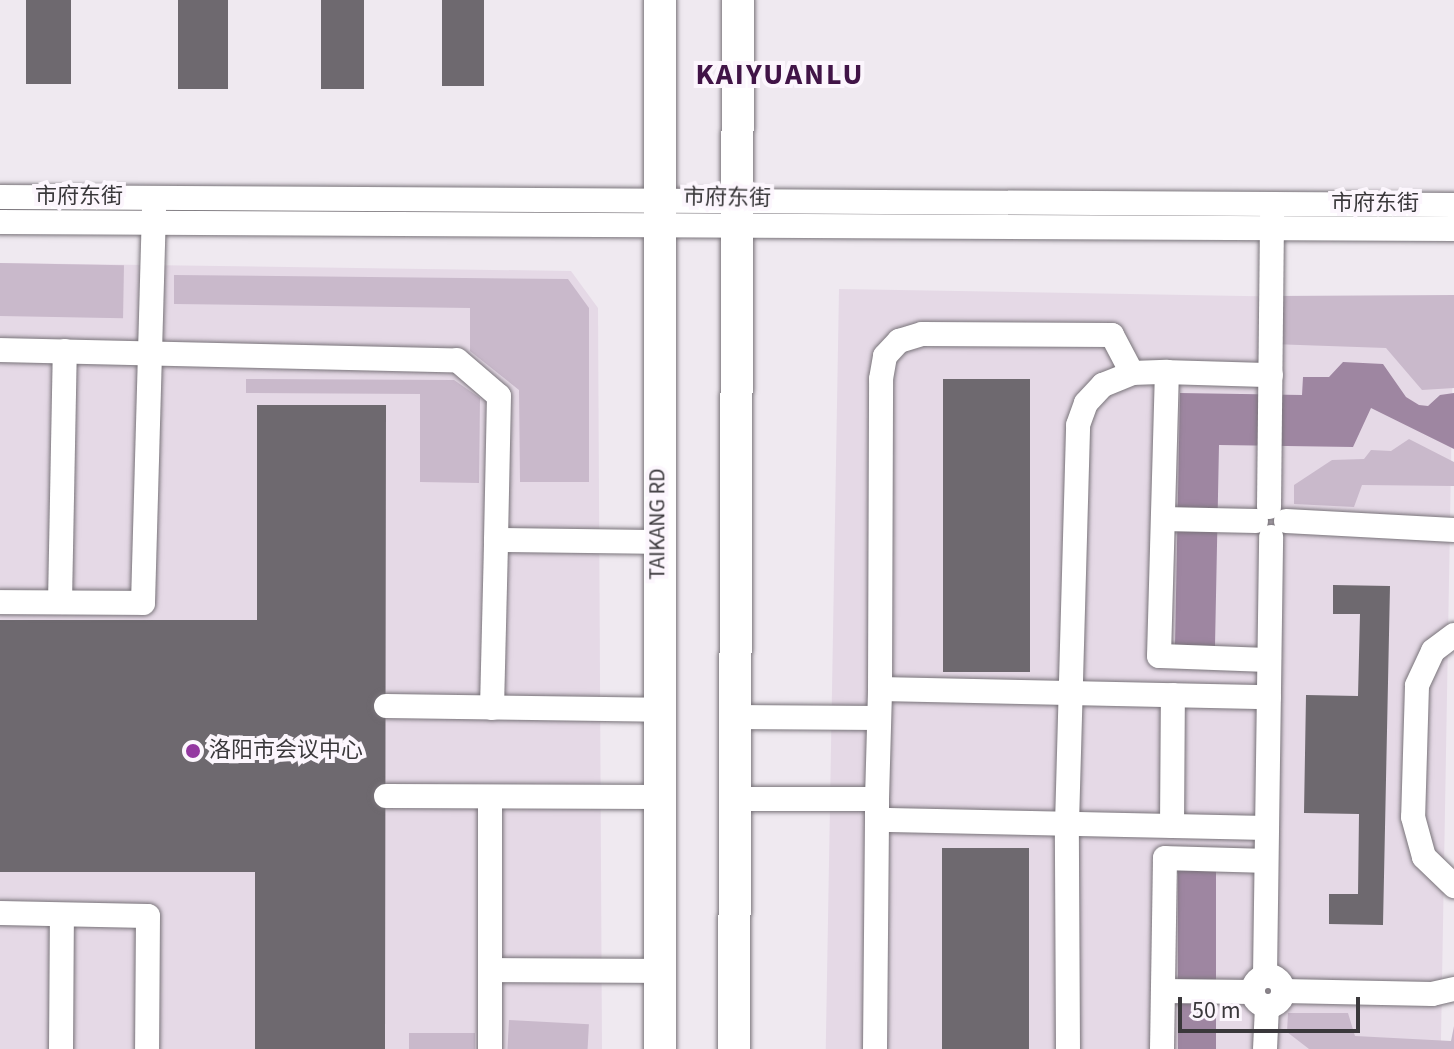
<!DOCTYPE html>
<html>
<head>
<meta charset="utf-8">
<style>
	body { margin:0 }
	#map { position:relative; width:1454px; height:1049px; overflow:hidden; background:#efe9f0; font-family:"Source Sans 3","Noto Sans SC",sans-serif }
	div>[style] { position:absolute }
	.built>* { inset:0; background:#e5d9e6; transform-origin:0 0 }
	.green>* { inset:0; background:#c9b9cb; transform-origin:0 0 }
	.water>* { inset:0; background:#9e86a1; transform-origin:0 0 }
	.building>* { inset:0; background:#6e696f; transform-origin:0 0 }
	.roads { filter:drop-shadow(0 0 2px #787379) drop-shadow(0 0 2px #787379) }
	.minor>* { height:24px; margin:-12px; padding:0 12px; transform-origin:12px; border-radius:12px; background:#fff }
	.minor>.ring { margin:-12px; padding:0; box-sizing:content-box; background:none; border:24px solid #fff; border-radius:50% }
	.major>* { height:32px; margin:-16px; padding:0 16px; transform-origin:16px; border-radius:16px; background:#fff }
	.dots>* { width:22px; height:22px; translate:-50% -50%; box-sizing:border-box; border:4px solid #fcf6fd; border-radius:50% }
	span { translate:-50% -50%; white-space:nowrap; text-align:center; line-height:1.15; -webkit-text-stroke:8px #fcf6fd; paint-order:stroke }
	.street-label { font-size:22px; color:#3a383b }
	.poi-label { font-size:22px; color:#3a383b }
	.left { translate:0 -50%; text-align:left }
	.district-label { font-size:30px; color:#411447; font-weight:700; letter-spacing:2px }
	.scale { position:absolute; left:1178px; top:997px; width:182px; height:36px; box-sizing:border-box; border:4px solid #3a383b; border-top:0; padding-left:10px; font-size:24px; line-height:28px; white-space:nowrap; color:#3a383b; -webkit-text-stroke:6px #fcf6fd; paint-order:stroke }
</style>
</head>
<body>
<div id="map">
	<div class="built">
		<div style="clip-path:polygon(0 263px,571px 271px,598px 308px,602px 1049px,0 1049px)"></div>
		<div style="left:839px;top:289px;width:615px;height:760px;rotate:1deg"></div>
	</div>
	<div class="green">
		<div style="left:0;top:263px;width:124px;height:53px;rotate:1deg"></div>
		<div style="clip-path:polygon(174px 275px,568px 279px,589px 308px,589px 482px,520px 482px,519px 390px,470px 351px,470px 308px,174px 304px)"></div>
		<div style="clip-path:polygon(1454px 295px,1454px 388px,1422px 390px,1386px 348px,1271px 344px,1272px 296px)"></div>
		<div style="clip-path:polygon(246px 379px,454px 380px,480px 398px,479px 483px,420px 482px,420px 394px,246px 393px)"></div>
		<div style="clip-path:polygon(1409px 439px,1454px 462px,1454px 486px,1362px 485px,1354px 507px,1294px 504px,1294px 485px,1332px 460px,1364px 459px,1371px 450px,1391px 451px)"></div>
		<div style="clip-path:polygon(1288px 1013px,1348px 1013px,1355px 1036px,1451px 1041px,1454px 1026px,1454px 1049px,1309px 1049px,1287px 1032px)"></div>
		<div style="left:509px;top:1020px;width:80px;height:29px;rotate:3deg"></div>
		<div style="left:475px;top:1033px;width:16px;height:66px;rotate:90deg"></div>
	</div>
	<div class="water">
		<div style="clip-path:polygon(1343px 362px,1383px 364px,1406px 397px,1419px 405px,1428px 406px,1440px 395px,1454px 393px,1454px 449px,1371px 408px,1353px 447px,1219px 445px,1215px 646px,1175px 645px,1180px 393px,1302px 395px,1303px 377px,1329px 377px)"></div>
		<div style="left:1178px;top:867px;width:38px;height:182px"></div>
	</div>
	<div class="building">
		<div style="left:26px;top:0;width:45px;height:84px"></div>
		<div style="left:178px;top:0;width:50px;height:89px"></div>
		<div style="left:321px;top:0;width:43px;height:89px"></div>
		<div style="left:442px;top:0;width:42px;height:86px"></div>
		<div style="left:1030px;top:379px;width:293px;height:87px;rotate:90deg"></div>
		<div style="clip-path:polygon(257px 405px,386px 405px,385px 1049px,255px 1049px,255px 872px,0 872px,0 620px,257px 620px)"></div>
		<div style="clip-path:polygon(1333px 585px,1390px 586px,1383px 925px,1329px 924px,1329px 894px,1358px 894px,1359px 814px,1304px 813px,1306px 695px,1358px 696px,1360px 614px,1333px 614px)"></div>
		<div style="left:942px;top:848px;width:87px;height:201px"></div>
	</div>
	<div class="roads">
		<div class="minor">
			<div style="left:0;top:197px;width:1454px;rotate:0.32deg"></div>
			<div style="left:0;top:222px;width:1454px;rotate:0.28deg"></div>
			<div style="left:0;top:350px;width:457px;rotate:1.3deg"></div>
			<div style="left:457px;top:360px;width:55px;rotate:40.6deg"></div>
			<div style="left:499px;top:396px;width:144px;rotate:91.2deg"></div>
			<div style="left:496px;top:540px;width:162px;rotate:0.7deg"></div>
			<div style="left:1269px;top:507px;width:292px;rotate:-89.4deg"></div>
			<div style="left:1163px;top:519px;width:93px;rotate:1.2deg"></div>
			<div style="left:1286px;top:521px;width:168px;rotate:3.1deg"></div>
			<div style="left:0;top:602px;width:143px;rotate:0.4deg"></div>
			<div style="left:143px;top:603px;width:395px;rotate:-88.4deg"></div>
			<div style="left:60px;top:602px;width:251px;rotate:-88.9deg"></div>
			<div style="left:1454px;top:635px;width:26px;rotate:143deg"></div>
			<div style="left:1433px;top:651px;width:38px;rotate:115deg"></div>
			<div style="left:1417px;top:686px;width:131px;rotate:91.7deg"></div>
			<div style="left:1413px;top:817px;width:41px;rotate:74.6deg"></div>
			<div style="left:1424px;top:857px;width:42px;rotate:44deg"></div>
			<div style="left:1269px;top:660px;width:110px;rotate:-177.9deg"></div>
			<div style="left:1159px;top:656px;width:284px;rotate:-88.4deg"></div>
			<div style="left:1167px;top:372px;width:104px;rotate:1.7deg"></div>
			<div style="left:880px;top:689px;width:310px;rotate:-89.8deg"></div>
			<div style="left:881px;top:379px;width:23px;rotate:-80deg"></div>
			<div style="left:885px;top:356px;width:21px;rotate:-47deg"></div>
			<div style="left:899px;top:341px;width:24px;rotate:-17deg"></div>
			<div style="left:922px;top:334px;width:190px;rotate:0.3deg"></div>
			<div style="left:1112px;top:335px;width:43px;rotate:62.2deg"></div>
			<div style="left:386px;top:706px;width:273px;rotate:0.8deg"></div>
			<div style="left:492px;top:708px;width:168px;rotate:-88.6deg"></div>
			<div style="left:732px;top:717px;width:147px;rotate:0.4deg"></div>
			<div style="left:386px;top:796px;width:273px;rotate:0.2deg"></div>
			<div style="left:733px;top:799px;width:144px"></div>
			<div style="left:1172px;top:826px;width:131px;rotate:-89.6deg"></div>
			<div style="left:1267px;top:828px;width:390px;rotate:-178.8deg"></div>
			<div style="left:877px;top:820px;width:21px;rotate:-90deg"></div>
			<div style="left:877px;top:799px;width:110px;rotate:-88.4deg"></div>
			<div style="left:880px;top:689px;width:389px;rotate:1.2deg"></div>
			<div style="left:0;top:913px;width:148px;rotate:1.2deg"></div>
			<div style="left:148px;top:916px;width:133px;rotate:90.4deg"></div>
			<div style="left:490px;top:970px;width:173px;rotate:-90deg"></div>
			<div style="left:1265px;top:976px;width:439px;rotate:-89.2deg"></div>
			<div class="ring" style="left:1253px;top:976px;width:6px;height:6px"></div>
			<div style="left:1163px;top:991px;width:90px;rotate:0.6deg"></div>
			<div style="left:1283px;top:991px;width:149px;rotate:1.2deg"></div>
			<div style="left:1432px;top:994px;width:23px;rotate:-13deg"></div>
			<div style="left:61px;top:1049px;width:134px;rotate:-89.6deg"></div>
			<div style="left:490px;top:1049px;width:79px;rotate:-90deg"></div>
			<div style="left:490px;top:970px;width:170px;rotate:0.3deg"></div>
			<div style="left:875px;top:1049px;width:229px;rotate:-89.5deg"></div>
			<div style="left:1068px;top:1049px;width:225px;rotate:-90.3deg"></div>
			<div style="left:1067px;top:824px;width:399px;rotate:-88.4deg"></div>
			<div style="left:1078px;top:425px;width:23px;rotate:-70deg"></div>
			<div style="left:1086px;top:403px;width:25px;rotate:-47deg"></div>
			<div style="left:1103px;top:385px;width:31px;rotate:-22deg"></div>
			<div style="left:1132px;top:373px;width:35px;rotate:-2deg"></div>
			<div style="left:1162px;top:1049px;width:191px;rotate:-89.1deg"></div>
			<div style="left:1165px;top:858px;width:101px;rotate:1.7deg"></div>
			<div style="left:1265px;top:1049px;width:43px;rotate:-87.3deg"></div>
		</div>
		<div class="major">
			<div style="left:660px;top:1049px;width:1049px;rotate:-90deg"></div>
			<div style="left:734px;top:1049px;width:1049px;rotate:-89.78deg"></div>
		</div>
	</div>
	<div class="dots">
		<div style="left:193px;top:751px;background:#9437a1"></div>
	</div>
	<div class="street-label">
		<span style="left:79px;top:197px">市府东街</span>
		<span style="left:727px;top:198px;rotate:1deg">市府东街</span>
		<span style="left:1375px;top:204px">市府东街</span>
		<span style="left:658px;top:524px;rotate:-90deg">TAIKANG RD</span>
	</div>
	<div class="poi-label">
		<span class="left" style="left:209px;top:751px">洛阳市会议中心</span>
	</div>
	<div class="district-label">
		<span style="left:780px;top:75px">KAIYUANLU</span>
	</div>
	<div class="scale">50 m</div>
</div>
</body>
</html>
